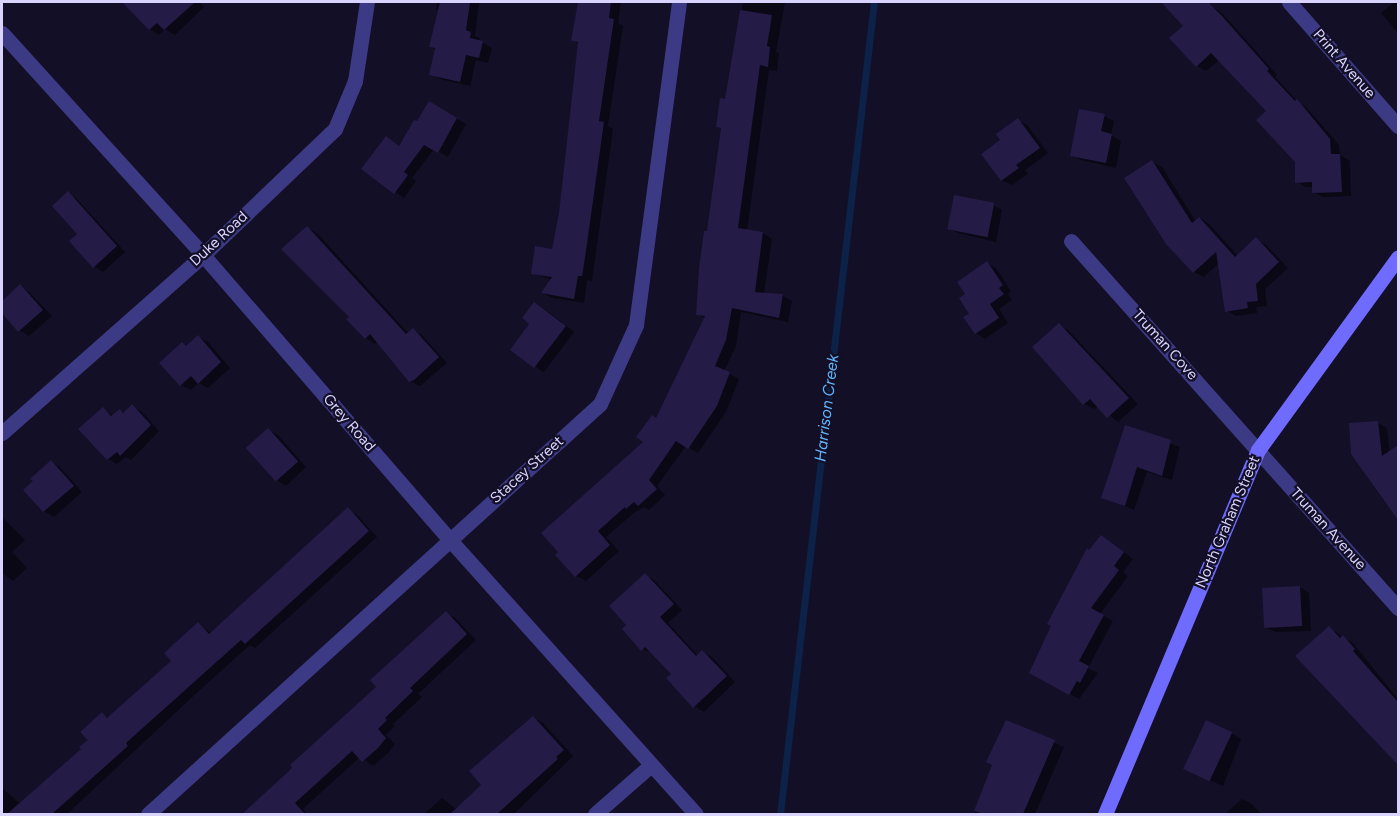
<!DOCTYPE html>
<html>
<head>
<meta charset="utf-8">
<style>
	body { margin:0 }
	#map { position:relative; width:1400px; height:816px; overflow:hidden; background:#130f26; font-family:Figtree,sans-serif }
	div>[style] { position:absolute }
	.shadow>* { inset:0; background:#0007; transform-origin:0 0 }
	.stream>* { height:7px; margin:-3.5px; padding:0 3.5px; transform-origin:3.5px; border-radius:3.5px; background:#0c2248 }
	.building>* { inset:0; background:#241b47; transform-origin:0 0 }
	.street>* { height:15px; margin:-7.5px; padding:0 7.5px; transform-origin:7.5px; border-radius:7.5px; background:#3d3a85 }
	.secondary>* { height:15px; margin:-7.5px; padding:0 7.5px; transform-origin:7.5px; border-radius:7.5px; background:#6f6bff }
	span { translate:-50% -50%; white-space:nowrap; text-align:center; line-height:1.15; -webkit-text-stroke:4.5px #130f26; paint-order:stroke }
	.street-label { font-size:15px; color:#d9d4ff }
	.water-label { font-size:16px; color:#62b6ff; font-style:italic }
	.frame { position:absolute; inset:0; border:3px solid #d9d4ff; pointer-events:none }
</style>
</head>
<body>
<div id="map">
	<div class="shadow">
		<div style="clip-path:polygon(124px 2px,199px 2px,204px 7px,175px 35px,165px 29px,159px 35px,150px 29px)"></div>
		<div style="clip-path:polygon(437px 2px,479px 2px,475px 36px,480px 38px,479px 41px,492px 48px,488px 63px,476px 60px,470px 86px,440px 79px,431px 74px,436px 50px,431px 47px,439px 10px,436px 9px)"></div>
		<div style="clip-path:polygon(579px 2px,621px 2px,618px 23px,623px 26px,608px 126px,613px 129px,592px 281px,587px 280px,584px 303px,552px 298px,543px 293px,552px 280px,532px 273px,553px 250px,560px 213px,579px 44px,573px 40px)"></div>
		<div style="clip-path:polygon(743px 2px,785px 2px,776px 52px,779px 53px,777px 71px,769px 70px,747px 231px,763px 233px,772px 239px,764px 294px,782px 295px,792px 301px,788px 322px,741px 312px,736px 346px,724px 371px,739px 379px,726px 412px,698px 453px,686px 446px,657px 486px,665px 495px,649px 510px,644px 507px,635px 512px,606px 537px,619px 551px,586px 581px,576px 576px,557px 555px,645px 442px,705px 318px,697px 314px,722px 129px,718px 126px,726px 101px)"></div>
		<div style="clip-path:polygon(1163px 2px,1203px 2px,1208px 8px,1210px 6px,1220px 11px,1231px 23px,1277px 75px,1275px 77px,1298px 102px,1306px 107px,1339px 145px,1340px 155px,1350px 161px,1351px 196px,1323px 197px,1313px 192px,1313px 187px,1306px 187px,1297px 182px,1296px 162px,1269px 111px,1219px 60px,1206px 71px,1197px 66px,1185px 26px)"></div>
		<div style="clip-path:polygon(1394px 2px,1398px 2px,1398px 33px,1381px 13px)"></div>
		<div style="clip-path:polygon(429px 103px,466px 124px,448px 157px,434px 149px,412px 178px,416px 181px,404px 198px,363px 169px,386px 138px,400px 146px)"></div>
		<div style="clip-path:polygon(1104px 116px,1114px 121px,1111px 135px,1121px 141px,1116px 168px,1081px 160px,1072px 155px)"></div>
		<div style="clip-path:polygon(1018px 120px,1027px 125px,1048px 153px,1025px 170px,1028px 174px,1012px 185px,1002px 180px,983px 155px,1002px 141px)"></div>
		<div style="clip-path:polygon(1152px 162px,1162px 167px,1196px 222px,1200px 218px,1209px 224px,1238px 256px,1256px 239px,1266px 245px,1288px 268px,1265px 289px,1267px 306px,1256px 307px,1257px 313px,1236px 316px,1227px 311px,1219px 263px,1204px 277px,1194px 272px,1167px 243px)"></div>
		<div style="clip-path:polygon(68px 193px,77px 199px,125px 252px,103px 272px,94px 266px,79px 234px)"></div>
		<div style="clip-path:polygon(993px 205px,1002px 210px,996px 242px,958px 233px,948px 228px)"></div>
		<div style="clip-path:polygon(307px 228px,317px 233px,409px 334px,413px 330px,422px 335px,447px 363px,420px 386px,410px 381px,378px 341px,375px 344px,366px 338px)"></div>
		<div style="clip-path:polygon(987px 263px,996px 268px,1011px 291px,1008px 294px,1012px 300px,999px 309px,1008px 323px,985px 339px,976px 333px,967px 294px)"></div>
		<div style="clip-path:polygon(20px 286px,29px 292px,52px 316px,29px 336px,19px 330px,2px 311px,2px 303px)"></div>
		<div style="left:544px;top:309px;width:38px;height:51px;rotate:37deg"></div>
		<div style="clip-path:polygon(1059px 325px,1068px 330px,1138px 404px,1118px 422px,1098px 406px,1094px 409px,1084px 404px,1034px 347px)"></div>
		<div style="clip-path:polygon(198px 337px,208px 342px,230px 368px,208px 388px,199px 383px,191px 390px,181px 385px,182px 344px,187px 347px)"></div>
		<div style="clip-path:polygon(132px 406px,142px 412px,159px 431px,131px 460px,126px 457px,117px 464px,108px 459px,103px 409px,114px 416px,120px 411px,124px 413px)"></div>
		<div style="clip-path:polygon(1378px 423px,1387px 428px,1391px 464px,1398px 472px,1398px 516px,1384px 501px,1352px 453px)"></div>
		<div style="clip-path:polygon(1126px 427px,1180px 447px,1172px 480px,1147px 472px,1134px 510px,1103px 497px)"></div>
		<div style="clip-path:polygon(268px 430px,278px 435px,306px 467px,286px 486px,277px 480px)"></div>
		<div style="clip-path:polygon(51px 462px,60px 467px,82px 492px,54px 517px,44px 511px,25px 490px)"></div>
		<div style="clip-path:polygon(348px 509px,357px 515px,377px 537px,255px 648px,250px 645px,201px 689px,67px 814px,2px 814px,3px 789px,21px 804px,40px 789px,90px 740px,102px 714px,110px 718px,173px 661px,198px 624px,211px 633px)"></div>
		<div style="clip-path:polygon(2px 517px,25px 540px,12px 552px,27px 568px,13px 581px,2px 573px)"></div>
		<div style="clip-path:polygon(1110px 542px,1133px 559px,1123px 572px,1128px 576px,1100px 614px,1113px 621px,1088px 668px,1098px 673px,1079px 699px,1031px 673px,1090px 552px)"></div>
		<div style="clip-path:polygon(645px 575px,654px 580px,682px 610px,668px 623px,698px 656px,703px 652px,712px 657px,735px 682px,704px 712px,694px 706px,673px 674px,653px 653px,642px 649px,629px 625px)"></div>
		<div style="clip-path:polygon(1300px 587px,1309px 593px,1311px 631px,1275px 632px,1265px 627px)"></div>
		<div style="clip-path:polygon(446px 613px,455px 618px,476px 640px,418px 694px,422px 697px,393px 724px,395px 726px,386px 735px,395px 744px,388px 753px,373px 766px,360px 757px,303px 809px,306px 813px,304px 814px,244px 814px,378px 687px)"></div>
		<div style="clip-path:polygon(1329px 628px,1353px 643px,1398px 699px,1398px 762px)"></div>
		<div style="clip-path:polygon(533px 717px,543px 723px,573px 756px,514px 814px,424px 814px,442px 798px,457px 810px,483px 785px)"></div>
		<div style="clip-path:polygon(1007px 722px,1064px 747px,1035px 814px,974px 814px,994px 765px)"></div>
		<div style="clip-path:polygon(1231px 733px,1241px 739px,1223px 786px,1196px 774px)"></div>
		<div style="clip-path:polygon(1242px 799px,1252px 804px,1261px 814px,1225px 814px)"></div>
	</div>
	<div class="stream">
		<div style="left:780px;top:814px;width:817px;rotate:-83.4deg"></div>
	</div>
	<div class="building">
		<div style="clip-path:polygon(122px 2px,195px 2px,164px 30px,157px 23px,149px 30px)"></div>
		<div style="clip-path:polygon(440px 2px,470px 2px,466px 30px,471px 32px,470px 38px,483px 41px,479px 58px,466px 55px,460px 82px,429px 75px,435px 48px,429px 47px)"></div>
		<div style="clip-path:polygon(578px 2px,611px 2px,609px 18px,614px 19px,599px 121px,604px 122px,585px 258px,582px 276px,578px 276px,574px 299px,541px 293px,552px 277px,531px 274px,535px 246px,552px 249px,559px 213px,578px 42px,571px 41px)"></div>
		<div style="clip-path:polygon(1161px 2px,1208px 2px,1222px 16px,1269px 69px,1267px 71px,1295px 101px,1297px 99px,1330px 139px,1331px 154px,1340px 154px,1342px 192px,1312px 193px,1312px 182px,1295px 183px,1295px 162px,1256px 120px,1266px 111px,1211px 53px,1196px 67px,1169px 38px,1183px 26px)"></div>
		<div style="clip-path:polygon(740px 10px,772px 15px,767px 46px,770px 47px,768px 67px,760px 65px,738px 228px,763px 232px,755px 292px,783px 294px,779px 318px,732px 308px,726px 340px,715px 366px,730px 372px,717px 406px,688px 449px,676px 441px,649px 480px,657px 489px,638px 506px,634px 502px,626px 509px,625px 507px,598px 531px,610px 545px,575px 577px,555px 555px,558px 552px,541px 533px,643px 442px,636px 437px,652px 415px,656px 418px,705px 316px,696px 315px,699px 268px,704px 231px,707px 231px,721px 128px,716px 127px,720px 98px,725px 99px)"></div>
		<div style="clip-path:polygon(429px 101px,457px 118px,438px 153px,424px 145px,404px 172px,408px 175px,394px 194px,361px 169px,386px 136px,399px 146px,414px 120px,417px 121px)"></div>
		<div style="clip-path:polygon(1079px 109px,1105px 114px,1101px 131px,1112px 134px,1106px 163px,1070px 156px)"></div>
		<div style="clip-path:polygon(1018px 118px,1040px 148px,1016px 165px,1019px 168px,1001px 181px,981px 154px,1000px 140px,996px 134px)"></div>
		<div style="clip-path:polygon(1152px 160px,1192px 223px,1199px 217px,1235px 257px,1256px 237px,1279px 262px,1256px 284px,1258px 301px,1247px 302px,1248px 308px,1225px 312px,1216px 252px,1193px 273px,1166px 244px,1124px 178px)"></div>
		<div style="clip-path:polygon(68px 191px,117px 246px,93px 268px,69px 241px,77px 234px,52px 206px)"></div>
		<div style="left:954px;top:195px;width:41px;height:35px;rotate:11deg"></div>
		<div style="clip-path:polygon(307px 226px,406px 334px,413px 328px,439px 357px,414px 380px,409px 382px,370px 334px,365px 339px,346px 319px,349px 317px,281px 249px)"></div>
		<div style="clip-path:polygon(987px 261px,1003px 285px,999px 288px,1004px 294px,990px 304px,999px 318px,975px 334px,963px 317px,969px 314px,959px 298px,965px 294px,957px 282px)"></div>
		<div style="clip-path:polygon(20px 284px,43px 310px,18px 332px,2px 313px,2px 301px)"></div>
		<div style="clip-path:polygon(534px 302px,566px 326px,534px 368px,510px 350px,529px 324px,522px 318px)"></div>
		<div style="clip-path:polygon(1059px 323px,1129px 398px,1107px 418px,1090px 399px,1083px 405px,1032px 347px)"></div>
		<div style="clip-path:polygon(198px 335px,221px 362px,198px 384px,191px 376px,180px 386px,159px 363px,182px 342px,186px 346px)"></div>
		<div style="clip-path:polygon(132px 404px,151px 425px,120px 456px,117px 452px,107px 460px,78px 429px,103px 407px,111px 416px,120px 409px,123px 413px)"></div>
		<div style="clip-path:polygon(1378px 421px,1382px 456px,1398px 445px,1398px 520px,1351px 454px,1349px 423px)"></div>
		<div style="clip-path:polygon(1125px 425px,1171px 440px,1162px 476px,1137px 467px,1125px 506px,1101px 498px)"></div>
		<div style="left:268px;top:428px;width:45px;height:30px;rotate:48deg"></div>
		<div style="clip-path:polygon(51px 460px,74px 486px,43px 512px,23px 490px,33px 481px,30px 479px)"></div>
		<div style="clip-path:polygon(348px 507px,369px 531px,245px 644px,241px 640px,126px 743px,128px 746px,52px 814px,7px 814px,81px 749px,79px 747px,88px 740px,80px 732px,102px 712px,107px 718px,171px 661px,164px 653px,198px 622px,209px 634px)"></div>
		<div style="clip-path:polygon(1101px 535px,1124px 552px,1114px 566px,1119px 570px,1091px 608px,1104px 615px,1079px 661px,1089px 666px,1080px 683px,1077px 681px,1069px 695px,1029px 673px,1051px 626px,1047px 624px,1087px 548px,1089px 550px)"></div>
		<div style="clip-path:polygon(645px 573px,674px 604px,660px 617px,696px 656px,702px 650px,727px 676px,693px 708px,666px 678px,671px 674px,645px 647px,641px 651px,622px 629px,626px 625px,609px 606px)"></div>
		<div style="left:1300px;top:586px;width:40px;height:38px;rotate:87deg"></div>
		<div style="clip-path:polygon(446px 611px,467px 634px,410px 688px,413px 691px,385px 718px,387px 720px,378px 729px,386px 738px,378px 748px,362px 762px,352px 751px,295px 803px,305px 814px,242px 814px,289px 771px,292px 767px,290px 765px,376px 687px,370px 680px)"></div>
		<div style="clip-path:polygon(1329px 626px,1340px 638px,1343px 635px,1355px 649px,1353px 651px,1398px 702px,1398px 765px,1295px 656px)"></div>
		<div style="clip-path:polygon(533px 716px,564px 750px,556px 757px,558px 759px,497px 814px,450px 814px,481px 785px,469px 771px)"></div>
		<div style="clip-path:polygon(1006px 720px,1055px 740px,1023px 814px,984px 814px,974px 811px,992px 765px,986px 762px)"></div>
		<div style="left:1206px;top:720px;width:29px;height:54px;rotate:25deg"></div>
	</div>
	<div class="street">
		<div style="left:1289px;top:2px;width:165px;rotate:48.7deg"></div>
		<div style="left:2px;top:33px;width:299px;rotate:47.8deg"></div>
		<div style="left:203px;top:255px;width:377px;rotate:49.1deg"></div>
		<div style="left:450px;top:540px;width:368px;rotate:48.1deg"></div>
		<div style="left:1071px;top:241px;width:492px;rotate:48.3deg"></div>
		<div style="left:2px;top:433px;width:268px;rotate:-41.5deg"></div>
		<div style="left:203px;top:255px;width:182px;rotate:-43.7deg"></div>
		<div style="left:335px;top:129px;width:52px;rotate:-67.4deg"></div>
		<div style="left:355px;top:81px;width:80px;rotate:-81.4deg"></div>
		<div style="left:148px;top:814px;width:610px;rotate:-42.21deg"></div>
		<div style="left:600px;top:404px;width:87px;rotate:-65.5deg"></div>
		<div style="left:636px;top:325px;width:326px;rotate:-82.4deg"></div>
		<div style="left:595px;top:814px;width:74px;rotate:-41.2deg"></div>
	</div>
	<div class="secondary">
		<div style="left:1105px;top:814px;width:395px;rotate:-67.2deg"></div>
		<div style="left:1258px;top:450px;width:238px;rotate:-54deg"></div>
	</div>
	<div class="street-label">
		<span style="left:1344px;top:64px;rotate:49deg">Print Avenue</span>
		<span style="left:219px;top:239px;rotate:-43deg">Duke Road</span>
		<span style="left:1165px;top:345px;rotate:48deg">Truman Cove</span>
		<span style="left:349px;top:423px;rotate:49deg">Grey Road</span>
		<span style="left:527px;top:470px;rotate:-42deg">Stacey Street</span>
		<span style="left:1228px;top:522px;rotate:-67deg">North Graham Street</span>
		<span style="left:1328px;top:529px;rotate:48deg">Truman Avenue</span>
	</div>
	<div class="water-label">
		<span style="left:827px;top:408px;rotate:-83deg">Harrison Creek</span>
	</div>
	<div class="frame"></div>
</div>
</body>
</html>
